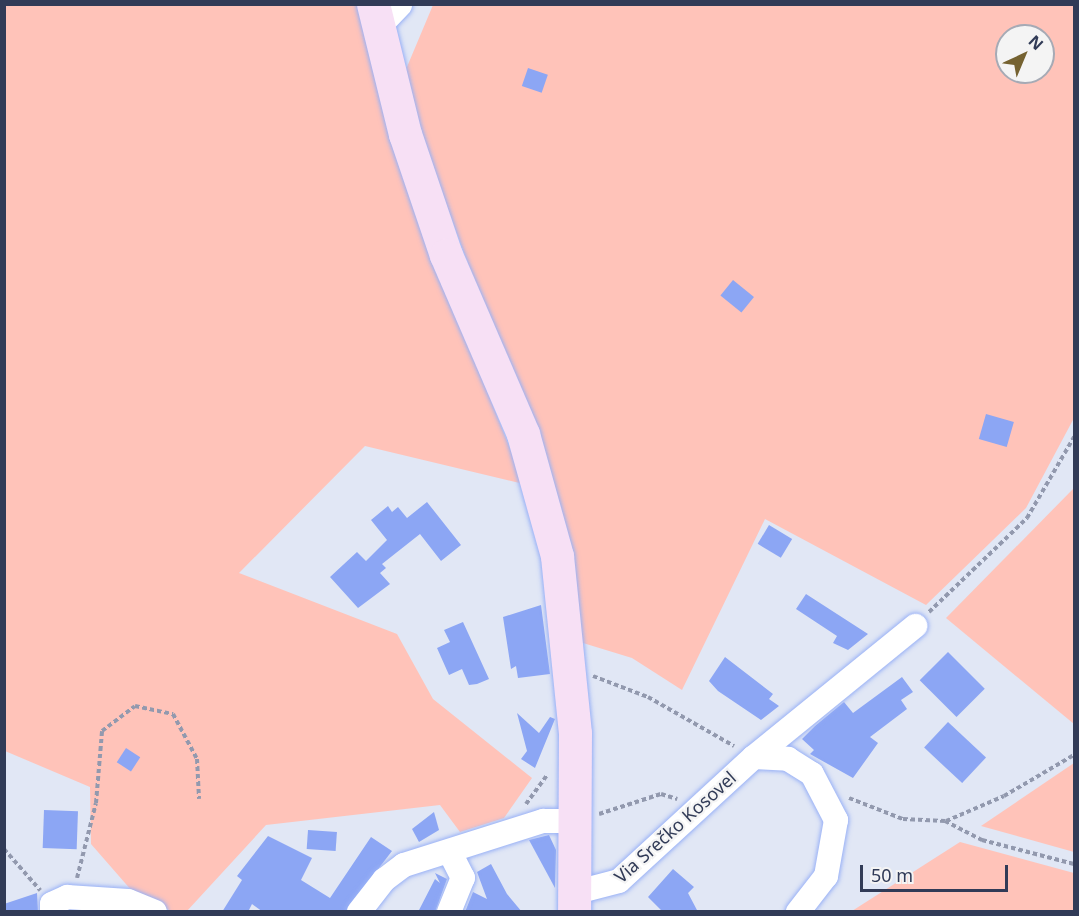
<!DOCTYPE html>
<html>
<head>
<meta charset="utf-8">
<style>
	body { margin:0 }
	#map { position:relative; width:1079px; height:916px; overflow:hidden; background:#e1e7f5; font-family:"Noto Sans",sans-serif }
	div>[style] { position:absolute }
	.green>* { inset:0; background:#ffc3b9 }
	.building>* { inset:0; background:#8ca6f4; transform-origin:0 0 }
	.path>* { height:4px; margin-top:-2px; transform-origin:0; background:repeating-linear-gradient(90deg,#9299ae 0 4.5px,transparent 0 7.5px) }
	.roads { filter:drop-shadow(0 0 2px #99b1f6) drop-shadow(0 0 2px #99b1f6) }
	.minor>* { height:24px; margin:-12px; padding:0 12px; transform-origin:12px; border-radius:12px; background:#fff }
	.tertiary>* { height:28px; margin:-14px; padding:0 14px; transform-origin:14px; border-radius:14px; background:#fff }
	.secondary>* { height:33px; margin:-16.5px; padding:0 16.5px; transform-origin:16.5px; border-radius:16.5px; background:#f7e0f5 }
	span { translate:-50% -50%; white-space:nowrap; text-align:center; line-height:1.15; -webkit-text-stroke:4.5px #f4f4f4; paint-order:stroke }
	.street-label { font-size:18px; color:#313b57 }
	.frame { position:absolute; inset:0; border:6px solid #313b57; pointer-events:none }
	.north { position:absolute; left:995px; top:24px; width:60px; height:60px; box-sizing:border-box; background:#f4f4f4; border:2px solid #a6aab5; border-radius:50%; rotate:44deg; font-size:16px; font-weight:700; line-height:24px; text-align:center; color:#313b57 }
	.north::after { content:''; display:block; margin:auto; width:21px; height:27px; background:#756231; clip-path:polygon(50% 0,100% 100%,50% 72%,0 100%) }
	.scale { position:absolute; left:860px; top:865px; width:148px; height:27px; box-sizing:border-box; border:3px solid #313b57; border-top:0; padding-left:8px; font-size:18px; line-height:21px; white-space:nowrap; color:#313b57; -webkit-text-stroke:4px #f4f4f4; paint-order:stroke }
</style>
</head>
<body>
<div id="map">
	<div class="green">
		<div style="clip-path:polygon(4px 5px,359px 5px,448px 293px,524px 484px,365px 446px,239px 573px,397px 634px,433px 699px,532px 778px,504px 818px,460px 832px,440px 805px,266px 825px,187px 911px,171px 911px,132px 891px,91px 844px,90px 787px,5px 751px)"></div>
		<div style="clip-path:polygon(evenodd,433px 5px,1074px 5px,1074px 418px,1026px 508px,926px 605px,765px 519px,682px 690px,632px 658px,583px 643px,555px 497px,420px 134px,404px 74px,433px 5px,1007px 36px,1043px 36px,1043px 72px,1007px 72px,1007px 36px)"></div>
		<div style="clip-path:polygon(1074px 488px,1074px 724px,946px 618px)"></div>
		<div style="clip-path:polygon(1074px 763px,1074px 852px,981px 826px)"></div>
		<div style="clip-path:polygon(960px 842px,1074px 873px,1074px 911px,852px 911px)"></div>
	</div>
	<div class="building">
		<div style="left:528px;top:68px;width:21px;height:19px;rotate:19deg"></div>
		<div style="left:733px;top:280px;width:27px;height:20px;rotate:39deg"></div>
		<div style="left:986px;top:414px;width:29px;height:26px;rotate:16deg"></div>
		<div style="clip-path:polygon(427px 502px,461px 545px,441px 561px,420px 534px,382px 564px,386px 568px,380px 573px,390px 584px,358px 608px,330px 577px,357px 552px,366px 561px,387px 540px,371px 520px,388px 506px,392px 512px,398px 507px,407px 518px)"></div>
		<div style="left:769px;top:525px;width:27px;height:22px;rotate:31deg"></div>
		<div style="clip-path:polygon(806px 594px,868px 634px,848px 650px,833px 643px,837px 636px,796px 609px)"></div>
		<div style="clip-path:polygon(541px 605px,550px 674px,518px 678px,516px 666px,511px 669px,503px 617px)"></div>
		<div style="clip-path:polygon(463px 622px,489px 679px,477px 684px,469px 685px,462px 669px,449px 675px,437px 648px,450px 642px,444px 630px)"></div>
		<div style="left:948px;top:652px;width:52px;height:40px;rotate:45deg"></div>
		<div style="clip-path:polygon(725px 657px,773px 694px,769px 699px,779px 706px,761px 720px,718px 691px,709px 681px)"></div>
		<div style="clip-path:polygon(902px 677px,913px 692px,901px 700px,907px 709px,870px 737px,878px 743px,853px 778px,810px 754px,814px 750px,802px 739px,815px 726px,844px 702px,853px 713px)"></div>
		<div style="clip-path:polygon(517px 713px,539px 733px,550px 717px,555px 719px,535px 768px,521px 759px,527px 751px)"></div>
		<div style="left:948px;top:722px;width:52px;height:35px;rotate:43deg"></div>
		<div style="left:126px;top:748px;width:17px;height:17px;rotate:33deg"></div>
		<div style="left:44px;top:810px;width:34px;height:38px;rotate:2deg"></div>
		<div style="clip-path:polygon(434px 812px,439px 830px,419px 842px,412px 829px)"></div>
		<div style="left:308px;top:830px;width:29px;height:19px;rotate:4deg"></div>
		<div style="clip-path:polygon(549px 835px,556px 850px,555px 888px,529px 840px)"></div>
		<div style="clip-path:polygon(268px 836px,312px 858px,301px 880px,330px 898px,371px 837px,392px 851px,345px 912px,263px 912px,252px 904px,248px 912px,222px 912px,242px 880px,237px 876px)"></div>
		<div style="clip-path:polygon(491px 864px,507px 894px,522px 912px,465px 912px,473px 892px,487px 899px,477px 872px)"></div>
		<div style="clip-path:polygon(673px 869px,694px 887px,688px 893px,698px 912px,663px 912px,648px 897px)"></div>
		<div style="clip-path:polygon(435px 873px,447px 879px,435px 912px,418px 912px,435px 879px,440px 883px)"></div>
		<div style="clip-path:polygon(37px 893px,38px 912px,4px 912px,4px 904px)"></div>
	</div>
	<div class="path">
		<div style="left:929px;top:612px;width:136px;rotate:-43.8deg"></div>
		<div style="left:1027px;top:518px;width:94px;rotate:-59.9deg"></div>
		<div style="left:593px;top:676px;width:59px;rotate:20.9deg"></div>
		<div style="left:648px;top:697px;width:99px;rotate:29.7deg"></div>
		<div style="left:849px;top:798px;width:58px;rotate:21.3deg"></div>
		<div style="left:903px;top:819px;width:42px;rotate:2.7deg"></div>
		<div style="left:945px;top:821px;width:42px;rotate:27.2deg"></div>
		<div style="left:982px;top:840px;width:95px;rotate:14.6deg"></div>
		<div style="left:526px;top:804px;width:37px;rotate:-54deg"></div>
		<div style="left:599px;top:814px;width:65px;rotate:-17.9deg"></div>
		<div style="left:661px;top:794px;width:17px;rotate:17deg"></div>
		<div style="left:946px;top:821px;width:63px;rotate:-23.3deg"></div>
		<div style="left:1004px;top:796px;width:81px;rotate:-30.4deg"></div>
		<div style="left:4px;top:849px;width:55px;rotate:48.7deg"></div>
		<div style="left:77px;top:878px;width:77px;rotate:-75.8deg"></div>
		<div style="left:96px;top:803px;width:72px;rotate:-85.2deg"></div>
		<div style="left:102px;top:731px;width:41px;rotate:-37.1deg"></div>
		<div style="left:135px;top:706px;width:39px;rotate:12deg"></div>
		<div style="left:173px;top:714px;width:51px;rotate:61.9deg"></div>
		<div style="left:197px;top:759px;width:40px;rotate:87.1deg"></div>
	</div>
	<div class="roads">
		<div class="minor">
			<div style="left:754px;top:757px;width:34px;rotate:3deg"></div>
			<div style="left:788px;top:759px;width:28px;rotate:32deg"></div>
			<div style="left:812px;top:774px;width:52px;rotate:62.4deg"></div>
			<div style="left:836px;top:820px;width:57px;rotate:100.1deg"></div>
			<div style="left:826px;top:876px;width:46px;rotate:127.9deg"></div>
			<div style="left:577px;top:892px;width:43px;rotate:-14.7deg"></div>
			<div style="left:619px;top:881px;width:183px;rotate:-42.6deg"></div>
			<div style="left:754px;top:757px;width:208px;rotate:-39.1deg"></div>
			<div style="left:52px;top:912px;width:8px;rotate:-90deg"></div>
			<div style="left:52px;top:904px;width:17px;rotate:-25deg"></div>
			<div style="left:67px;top:897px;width:61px;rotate:3.8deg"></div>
			<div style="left:128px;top:901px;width:29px;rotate:22deg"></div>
			<div style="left:359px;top:912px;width:41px;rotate:-52deg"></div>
			<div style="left:384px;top:880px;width:25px;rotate:-37deg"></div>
			<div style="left:404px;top:865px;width:146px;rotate:-17.6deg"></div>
			<div style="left:543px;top:821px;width:35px"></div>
			<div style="left:449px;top:912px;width:37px;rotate:-68deg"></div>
			<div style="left:463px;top:878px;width:27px;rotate:-117deg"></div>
		</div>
		<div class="tertiary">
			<div style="left:378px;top:25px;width:29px;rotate:-46deg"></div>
		</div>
		<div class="secondary">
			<div style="left:373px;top:4px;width:134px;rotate:76.2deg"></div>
			<div style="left:405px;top:134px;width:128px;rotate:71.3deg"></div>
			<div style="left:446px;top:255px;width:195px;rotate:66.7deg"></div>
			<div style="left:523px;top:434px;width:127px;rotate:74.4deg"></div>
			<div style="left:557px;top:556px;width:178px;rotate:84.2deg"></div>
			<div style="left:575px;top:733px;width:179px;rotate:90.3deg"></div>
		</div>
	</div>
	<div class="street-label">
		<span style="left:675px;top:827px;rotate:-42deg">Via Srečko Kosovel</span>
	</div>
	<div class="frame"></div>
	<div class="north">N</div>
	<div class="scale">50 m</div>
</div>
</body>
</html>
